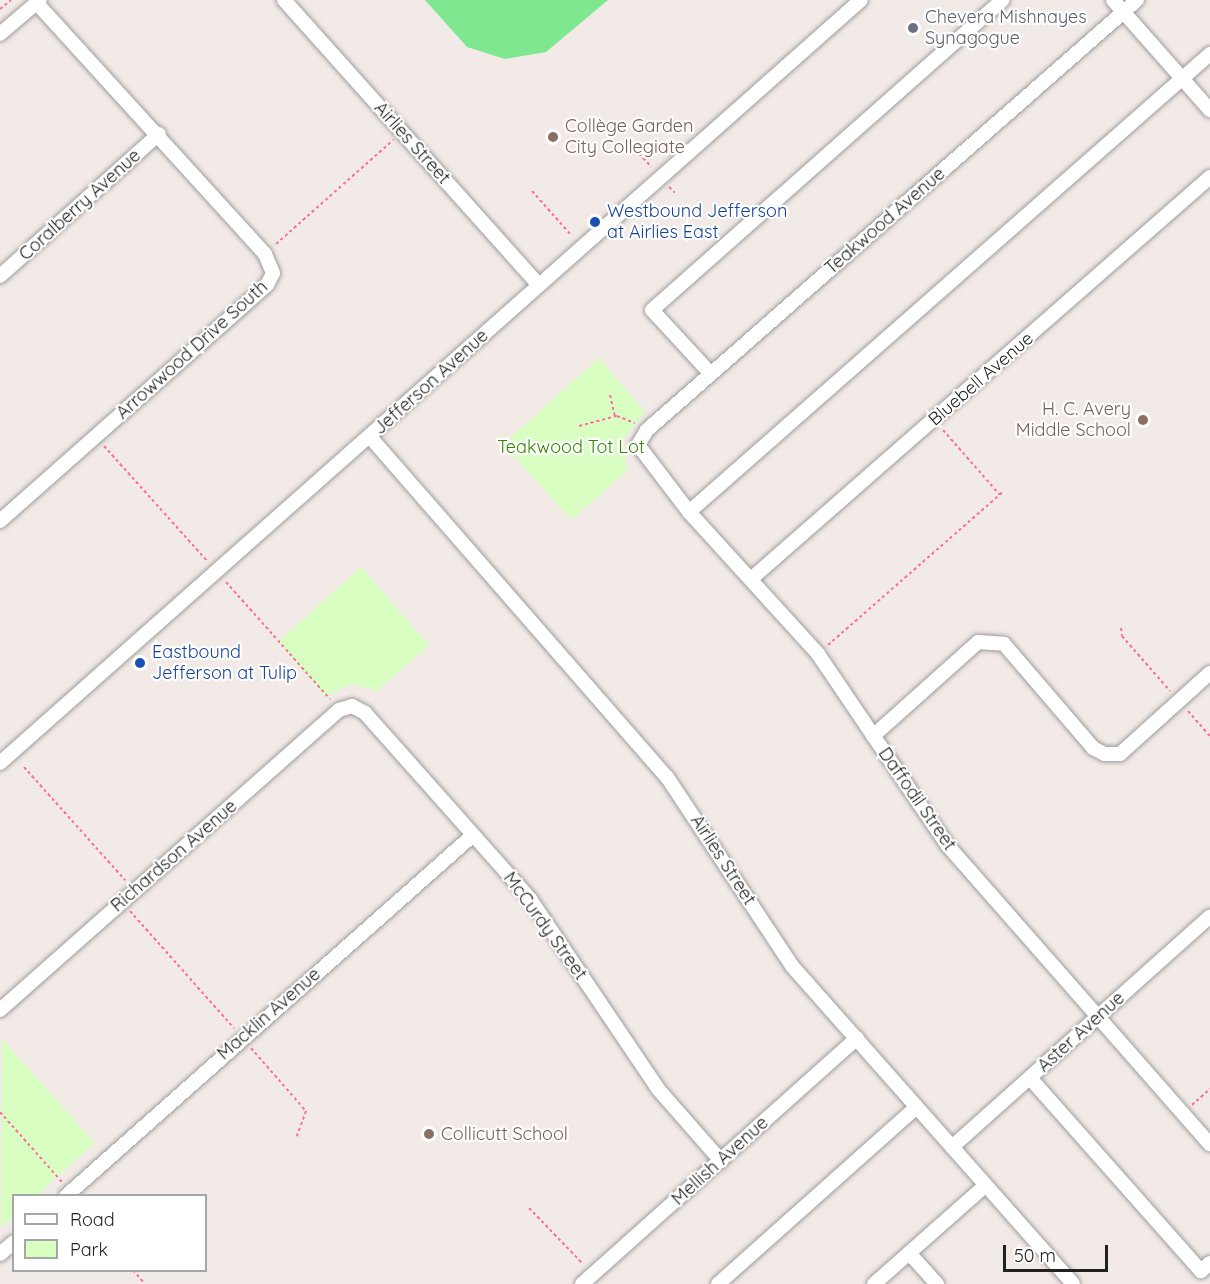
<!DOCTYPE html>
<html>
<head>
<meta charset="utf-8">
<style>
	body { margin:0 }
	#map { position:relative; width:1210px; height:1284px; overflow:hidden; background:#f2eae7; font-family:Quicksand,sans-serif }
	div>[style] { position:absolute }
	.park>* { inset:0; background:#d9fec2 }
	.pitch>* { inset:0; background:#7fe790 }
	.path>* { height:2px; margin-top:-1px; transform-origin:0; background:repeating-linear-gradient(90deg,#ff6c9f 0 3px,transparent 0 6px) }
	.roads { filter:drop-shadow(0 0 2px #9e9e9e) drop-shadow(0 0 2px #9e9e9e) }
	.minor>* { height:14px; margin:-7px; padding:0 7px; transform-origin:7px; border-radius:7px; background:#fff }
	.dots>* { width:16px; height:16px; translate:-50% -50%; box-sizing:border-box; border:3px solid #fff; border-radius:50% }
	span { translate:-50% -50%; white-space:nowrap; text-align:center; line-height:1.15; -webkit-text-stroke:4.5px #fff; paint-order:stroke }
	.worship-label { font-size:18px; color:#5b616d }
	.left { translate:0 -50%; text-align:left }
	.education-label { font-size:18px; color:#785e54 }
	.right { translate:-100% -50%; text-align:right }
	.street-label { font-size:18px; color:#212121 }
	.transit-label { font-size:18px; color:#164399 }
	.park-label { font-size:18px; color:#338703 }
	.legend { position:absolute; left:12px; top:1194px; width:195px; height:78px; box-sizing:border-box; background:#fff; border:2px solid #a6a6a6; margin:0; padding:8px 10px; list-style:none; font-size:18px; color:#212121 }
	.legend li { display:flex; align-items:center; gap:12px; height:30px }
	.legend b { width:30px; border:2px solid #a6a6a6 }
	.scale { position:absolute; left:1003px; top:1245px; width:105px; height:27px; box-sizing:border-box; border:3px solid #212121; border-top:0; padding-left:8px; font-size:18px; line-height:21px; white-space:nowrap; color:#212121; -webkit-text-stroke:4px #fff; paint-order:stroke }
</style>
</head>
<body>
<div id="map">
	<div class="park">
		<div style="clip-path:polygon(599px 358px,645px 412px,621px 442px,628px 470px,571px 520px,503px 444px)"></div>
		<div style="clip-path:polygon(361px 567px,429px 645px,377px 691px,351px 684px,325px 697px,278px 642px)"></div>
		<div style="clip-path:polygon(2px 1039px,95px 1143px,37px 1195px,14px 1196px,13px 1216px,1px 1227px)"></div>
	</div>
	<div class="pitch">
		<div style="clip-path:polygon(425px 0,608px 0,546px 52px,505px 59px,467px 47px)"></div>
	</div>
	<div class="path">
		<div style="left:0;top:9px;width:14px;rotate:-39deg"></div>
		<div style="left:627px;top:140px;width:36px;rotate:48deg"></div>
		<div style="left:669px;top:187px;width:8px;rotate:45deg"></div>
		<div style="left:532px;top:191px;width:59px;rotate:48.4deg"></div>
		<div style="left:276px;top:244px;width:157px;rotate:-41.6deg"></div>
		<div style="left:610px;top:395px;width:23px;rotate:77deg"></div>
		<div style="left:579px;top:426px;width:39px;rotate:-15deg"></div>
		<div style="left:617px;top:416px;width:19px;rotate:21deg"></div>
		<div style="left:943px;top:430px;width:86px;rotate:48.8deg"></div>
		<div style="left:104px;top:446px;width:156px;rotate:48.1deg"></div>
		<div style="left:226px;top:582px;width:157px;rotate:48.4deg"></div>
		<div style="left:1121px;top:628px;width:8px;rotate:83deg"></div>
		<div style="left:1122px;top:636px;width:73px;rotate:48.9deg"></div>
		<div style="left:828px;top:645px;width:234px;rotate:-41.2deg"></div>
		<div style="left:1188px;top:711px;width:33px;rotate:49deg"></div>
		<div style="left:24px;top:767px;width:152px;rotate:48.2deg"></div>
		<div style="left:130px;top:911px;width:157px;rotate:48.4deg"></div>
		<div style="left:251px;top:1048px;width:84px;rotate:48.9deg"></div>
		<div style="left:306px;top:1111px;width:29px;rotate:110deg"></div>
		<div style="left:1192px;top:1105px;width:24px;rotate:-42deg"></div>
		<div style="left:0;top:1112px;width:94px;rotate:48.5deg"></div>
		<div style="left:529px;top:1208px;width:78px;rotate:46deg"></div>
		<div style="left:133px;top:1270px;width:18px;rotate:49deg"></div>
	</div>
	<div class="roads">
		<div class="minor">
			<div style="left:284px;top:0;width:382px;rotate:48.2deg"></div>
			<div style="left:1113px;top:0;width:147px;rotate:48.6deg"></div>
			<div style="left:1137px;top:0;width:652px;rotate:138.73deg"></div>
			<div style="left:647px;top:430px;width:17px;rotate:121deg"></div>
			<div style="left:638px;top:445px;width:84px;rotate:52.7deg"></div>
			<div style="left:689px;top:512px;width:192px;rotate:47.7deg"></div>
			<div style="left:818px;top:654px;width:232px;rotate:55.9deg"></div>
			<div style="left:948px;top:846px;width:397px;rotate:48.7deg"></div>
			<div style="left:0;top:34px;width:52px;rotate:-40.4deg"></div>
			<div style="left:0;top:276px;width:213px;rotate:-41.8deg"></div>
			<div style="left:711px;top:374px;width:87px;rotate:-132.7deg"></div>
			<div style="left:652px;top:310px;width:468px;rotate:-41.5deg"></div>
			<div style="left:370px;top:437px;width:451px;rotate:48.9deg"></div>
			<div style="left:667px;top:777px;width:227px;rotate:56.5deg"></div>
			<div style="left:792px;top:966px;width:424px;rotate:48.5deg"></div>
			<div style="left:689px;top:512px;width:694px;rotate:-41.32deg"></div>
			<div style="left:0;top:521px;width:356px;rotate:-41.5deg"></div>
			<div style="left:267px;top:285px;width:13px;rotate:-63deg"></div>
			<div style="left:273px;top:273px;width:21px;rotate:-113deg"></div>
			<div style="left:265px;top:254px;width:339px;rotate:-132.3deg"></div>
			<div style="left:751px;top:579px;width:610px;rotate:-41.21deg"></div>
			<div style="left:873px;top:736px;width:141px;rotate:-41.8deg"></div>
			<div style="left:978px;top:642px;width:26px;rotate:4deg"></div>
			<div style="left:1004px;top:644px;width:137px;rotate:49.4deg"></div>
			<div style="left:1093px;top:748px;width:13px;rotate:27deg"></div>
			<div style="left:1105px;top:754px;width:15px"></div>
			<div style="left:1120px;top:754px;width:121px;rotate:-42deg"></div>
			<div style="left:0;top:763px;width:1150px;rotate:-41.55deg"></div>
			<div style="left:0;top:1010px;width:453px;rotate:-41.5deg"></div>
			<div style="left:339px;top:710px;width:14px;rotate:-17deg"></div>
			<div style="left:352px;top:706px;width:15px;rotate:28deg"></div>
			<div style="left:365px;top:713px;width:249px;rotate:48.4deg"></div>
			<div style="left:530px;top:899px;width:229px;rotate:56deg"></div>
			<div style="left:658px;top:1089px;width:96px;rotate:48.8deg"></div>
			<div style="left:1030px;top:1078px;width:258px;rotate:48.5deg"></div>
			<div style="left:1201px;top:1271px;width:12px;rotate:-42deg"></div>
			<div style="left:952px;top:1147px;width:346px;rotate:-41.8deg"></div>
			<div style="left:66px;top:1196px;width:544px;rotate:-41.57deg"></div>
			<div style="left:909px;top:1253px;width:42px;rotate:47.9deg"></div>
			<div style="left:0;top:1254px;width:18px;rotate:-41deg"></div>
			<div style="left:582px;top:1284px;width:369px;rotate:-41.8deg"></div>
			<div style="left:718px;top:1284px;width:266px;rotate:-41.7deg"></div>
			<div style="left:874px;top:1284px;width:149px;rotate:-41.5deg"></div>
		</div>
	</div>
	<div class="dots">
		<div style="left:913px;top:28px;background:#6b7280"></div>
		<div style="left:553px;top:137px;background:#8d6e63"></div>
		<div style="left:595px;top:222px;background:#1a4fb4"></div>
		<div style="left:1143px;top:420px;background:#8d6e63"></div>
		<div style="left:140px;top:663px;background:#1a4fb4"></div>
		<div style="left:429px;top:1134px;background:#8d6e63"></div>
	</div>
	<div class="worship-label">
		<span class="left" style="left:925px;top:28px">Chevera Mishnayes<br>Synagogue</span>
	</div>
	<div class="education-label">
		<span class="left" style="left:565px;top:137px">Collège Garden<br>City Collegiate</span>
		<span class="right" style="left:1131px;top:420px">H. C. Avery<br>Middle School</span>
		<span class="left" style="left:441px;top:1134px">Collicutt School</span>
	</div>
	<div class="street-label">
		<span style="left:412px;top:143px;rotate:48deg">Airlies Street</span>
		<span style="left:80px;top:205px;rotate:-42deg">Coralberry Avenue</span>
		<span style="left:885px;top:221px;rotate:-41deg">Teakwood Avenue</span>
		<span style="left:192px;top:350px;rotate:-42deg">Arrowwood Drive South</span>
		<span style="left:981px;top:379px;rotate:-41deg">Bluebell Avenue</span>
		<span style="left:431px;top:382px;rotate:-42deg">Jefferson Avenue</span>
		<span style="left:917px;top:799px;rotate:55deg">Daffodil Street</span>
		<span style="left:174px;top:856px;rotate:-41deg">Richardson Avenue</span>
		<span style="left:723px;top:860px;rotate:57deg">Airlies Street</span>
		<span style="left:545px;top:926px;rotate:54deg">McCurdy Street</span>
		<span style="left:269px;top:1014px;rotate:-41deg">Macklin Avenue</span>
		<span style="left:1081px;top:1032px;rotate:-42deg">Aster Avenue</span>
		<span style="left:720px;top:1161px;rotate:-42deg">Mellish Avenue</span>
	</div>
	<div class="transit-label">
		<span class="left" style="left:607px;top:222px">Westbound Jefferson<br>at Airlies East</span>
		<span class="left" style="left:152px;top:663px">Eastbound<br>Jefferson at Tulip</span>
	</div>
	<div class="park-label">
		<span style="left:571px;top:447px">Teakwood Tot Lot</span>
	</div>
	<ul class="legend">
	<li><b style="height:8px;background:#fff"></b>Road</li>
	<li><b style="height:16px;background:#d9fec2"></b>Park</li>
	</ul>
	<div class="scale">50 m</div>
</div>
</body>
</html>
